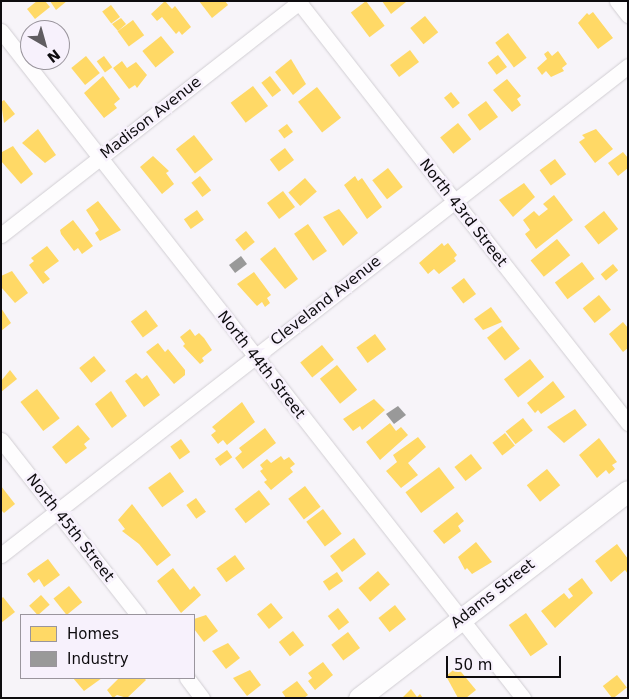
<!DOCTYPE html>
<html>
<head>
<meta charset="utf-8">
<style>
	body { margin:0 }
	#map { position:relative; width:629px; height:699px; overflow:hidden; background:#f7f4f9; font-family:"DejaVu Sans",sans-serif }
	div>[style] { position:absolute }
	.homes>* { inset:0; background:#ffd966; transform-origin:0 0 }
	.industry>* { inset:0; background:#999; transform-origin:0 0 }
	.roads { filter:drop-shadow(0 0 1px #d1ced3) drop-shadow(0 0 1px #d1ced3) }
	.minor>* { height:15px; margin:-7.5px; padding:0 7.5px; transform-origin:7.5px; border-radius:7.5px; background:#fefdfe }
	.secondary>* { height:21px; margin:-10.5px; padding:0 10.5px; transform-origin:10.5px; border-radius:10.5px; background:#fefdfe }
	span { translate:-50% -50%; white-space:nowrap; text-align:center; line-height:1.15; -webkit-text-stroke:5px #f7f1fc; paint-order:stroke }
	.street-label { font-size:15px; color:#0e0c0f }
	.frame { position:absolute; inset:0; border:2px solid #0e0c0f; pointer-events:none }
	.legend { position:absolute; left:20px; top:614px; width:175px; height:65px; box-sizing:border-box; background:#f7f1fc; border:1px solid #9a959d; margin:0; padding:6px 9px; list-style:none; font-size:15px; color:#0e0c0f }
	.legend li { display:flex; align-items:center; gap:10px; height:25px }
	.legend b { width:25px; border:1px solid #9a959d }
	.north { position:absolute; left:20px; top:20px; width:50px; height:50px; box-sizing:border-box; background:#f7f1fc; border:1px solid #9a959d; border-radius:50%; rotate:142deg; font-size:14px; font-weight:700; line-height:20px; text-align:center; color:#0e0c0f }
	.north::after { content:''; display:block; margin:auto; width:18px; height:22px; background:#605d61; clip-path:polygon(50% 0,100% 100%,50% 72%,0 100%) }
	.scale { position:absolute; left:446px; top:656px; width:115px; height:22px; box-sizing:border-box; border:2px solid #0e0c0f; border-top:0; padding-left:6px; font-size:15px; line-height:18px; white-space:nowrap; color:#0e0c0f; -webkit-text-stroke:4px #f7f1fc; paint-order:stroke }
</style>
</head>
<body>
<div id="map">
	<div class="homes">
		<div style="clip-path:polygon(37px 1px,45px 1px,50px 7px,35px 19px,27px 9px)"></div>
		<div style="clip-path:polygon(50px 1px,67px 1px,56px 10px)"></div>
		<div style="clip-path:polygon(165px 1px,172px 9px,175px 6px,191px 27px,182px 35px,179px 31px,176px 34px,162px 17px,157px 21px,151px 14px)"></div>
		<div style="clip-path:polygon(199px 1px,225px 1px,228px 5px,212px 18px)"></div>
		<div style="left:366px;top:1px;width:31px;height:19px;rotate:53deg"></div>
		<div style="clip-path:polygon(382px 1px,405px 1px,406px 2px,391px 14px)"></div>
		<div style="left:111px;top:5px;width:15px;height:11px;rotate:53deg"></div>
		<div style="clip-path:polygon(593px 12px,613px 38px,598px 49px,578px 23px,587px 13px,589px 15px)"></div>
		<div style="left:425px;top:16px;width:21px;height:19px;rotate:51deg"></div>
		<div style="clip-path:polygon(121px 18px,126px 24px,118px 31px,112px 24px)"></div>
		<div style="left:133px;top:20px;width:19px;height:19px;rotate:54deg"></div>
		<div style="left:508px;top:33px;width:31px;height:16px;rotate:53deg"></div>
		<div style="left:161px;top:36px;width:21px;height:24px;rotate:51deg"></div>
		<div style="left:410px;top:50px;width:15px;height:25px;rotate:53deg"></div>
		<div style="clip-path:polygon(548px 51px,552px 56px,558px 51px,567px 64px,562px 68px,564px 71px,551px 77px,546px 71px,542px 75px,537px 68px,547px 59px,544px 54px)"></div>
		<div style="left:498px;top:55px;width:15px;height:13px;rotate:53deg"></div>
		<div style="left:86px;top:56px;width:22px;height:19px;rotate:51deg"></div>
		<div style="left:104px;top:56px;width:14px;height:9px;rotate:54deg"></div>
		<div style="clip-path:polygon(291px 59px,306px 84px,293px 95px,275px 72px)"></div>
		<div style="clip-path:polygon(122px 61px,127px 68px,136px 62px,147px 75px,137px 88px,135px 85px,129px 89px,113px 68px)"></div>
		<div style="clip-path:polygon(103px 76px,120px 99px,114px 104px,117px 108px,104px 118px,84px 93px)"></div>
		<div style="left:270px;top:76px;width:18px;height:11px;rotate:52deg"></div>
		<div style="clip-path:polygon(507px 79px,521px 96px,517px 99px,521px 105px,512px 112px,493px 90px)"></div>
		<div style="left:253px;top:86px;width:25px;height:28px;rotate:53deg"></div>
		<div style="left:317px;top:87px;width:39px;height:24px;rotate:52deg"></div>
		<div style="left:451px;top:92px;width:14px;height:9px;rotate:51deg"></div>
		<div style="clip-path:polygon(4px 100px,15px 114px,4px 123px,1px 102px)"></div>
		<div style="left:486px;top:101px;width:20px;height:23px;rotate:53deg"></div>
		<div style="left:458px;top:123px;width:21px;height:23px;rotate:51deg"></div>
		<div style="left:287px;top:124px;width:10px;height:11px;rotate:53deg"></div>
		<div style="clip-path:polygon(38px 129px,56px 155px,45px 163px,22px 143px)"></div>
		<div style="clip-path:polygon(596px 129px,613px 149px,595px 163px,579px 142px,585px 138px,582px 135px)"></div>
		<div style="left:194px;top:135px;width:31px;height:23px;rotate:52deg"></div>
		<div style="clip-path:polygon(13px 146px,33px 174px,21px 184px,1px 161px,2px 152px)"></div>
		<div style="left:285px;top:148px;width:15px;height:19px;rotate:53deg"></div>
		<div style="clip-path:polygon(623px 152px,628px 158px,628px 168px,618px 176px,608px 163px)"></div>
		<div style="clip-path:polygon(153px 156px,169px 171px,166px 173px,174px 184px,162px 194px,140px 167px)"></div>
		<div style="left:555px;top:159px;width:19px;height:19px;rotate:54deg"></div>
		<div style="left:388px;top:168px;width:24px;height:20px;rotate:52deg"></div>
		<div style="left:200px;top:176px;width:18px;height:11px;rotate:52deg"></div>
		<div style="clip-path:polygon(355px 176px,358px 181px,362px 178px,382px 207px,367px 219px,344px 185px)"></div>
		<div style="left:305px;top:178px;width:18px;height:22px;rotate:49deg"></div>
		<div style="clip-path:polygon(524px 183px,535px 197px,513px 217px,499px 200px)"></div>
		<div style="left:283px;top:191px;width:20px;height:20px;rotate:53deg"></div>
		<div style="clip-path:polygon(554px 195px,573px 220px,536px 249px,525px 234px,530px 230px,523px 220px,534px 211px,539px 216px,548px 209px,543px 204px)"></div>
		<div style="clip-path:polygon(98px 201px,121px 230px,100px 241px,95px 233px,99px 230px,86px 210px)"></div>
		<div style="clip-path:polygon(339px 209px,358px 233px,343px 246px,323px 217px)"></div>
		<div style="left:197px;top:210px;width:12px;height:16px;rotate:55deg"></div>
		<div style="left:604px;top:211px;width:23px;height:25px;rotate:52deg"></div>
		<div style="clip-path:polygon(73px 220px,93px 246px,82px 254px,78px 248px,74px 251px,61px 234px,60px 230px)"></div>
		<div style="left:308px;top:224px;width:33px;height:17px;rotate:55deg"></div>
		<div style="left:246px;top:231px;width:14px;height:14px;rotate:51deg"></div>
		<div style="left:557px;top:239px;width:21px;height:34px;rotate:51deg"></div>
		<div style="clip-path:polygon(442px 243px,444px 246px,448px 243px,457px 255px,454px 258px,456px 261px,439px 274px,434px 269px,428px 274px,419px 263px)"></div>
		<div style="clip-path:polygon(47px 246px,59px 261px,44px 272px,50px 279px,43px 284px,29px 265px,34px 261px,31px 258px)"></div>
		<div style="clip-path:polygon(275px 247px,298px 279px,285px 289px,260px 259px)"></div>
		<div style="left:582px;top:262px;width:21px;height:34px;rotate:53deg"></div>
		<div style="left:613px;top:264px;width:8px;height:16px;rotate:50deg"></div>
		<div style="clip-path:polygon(12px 271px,28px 293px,15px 303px,1px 287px,1px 276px)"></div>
		<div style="clip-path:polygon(254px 272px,271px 295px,267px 298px,270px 303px,265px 307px,262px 302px,257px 306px,237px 284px)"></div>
		<div style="left:464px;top:278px;width:20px;height:16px;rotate:53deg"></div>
		<div style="left:599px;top:295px;width:19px;height:21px;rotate:51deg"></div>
		<div style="clip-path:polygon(491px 307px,502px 322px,483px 330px,474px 319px)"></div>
		<div style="clip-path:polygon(1px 308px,11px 323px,1px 331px)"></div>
		<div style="left:146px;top:310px;width:20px;height:19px;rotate:53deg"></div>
		<div style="clip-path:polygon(623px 322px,628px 328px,628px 348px,623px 352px,609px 334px)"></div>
		<div style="left:502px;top:326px;width:29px;height:19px;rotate:52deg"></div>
		<div style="clip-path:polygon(190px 329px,195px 336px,199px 333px,204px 338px,212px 350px,202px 358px,204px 361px,200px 364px,183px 346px,185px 344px,180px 337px)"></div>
		<div style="left:375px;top:334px;width:19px;height:23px;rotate:54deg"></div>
		<div style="clip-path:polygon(158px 343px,165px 352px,168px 349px,185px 370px,185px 375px,174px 384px,146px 352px)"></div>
		<div style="left:322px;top:345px;width:19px;height:28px;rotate:51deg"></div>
		<div style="left:94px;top:356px;width:19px;height:19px;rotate:51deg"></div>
		<div style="left:530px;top:359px;width:23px;height:33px;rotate:52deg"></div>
		<div style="left:337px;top:365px;width:32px;height:22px;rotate:51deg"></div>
		<div style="clip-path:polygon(10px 370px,17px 379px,1px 392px,1px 381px)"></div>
		<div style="clip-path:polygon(136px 373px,142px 379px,147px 375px,160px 395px,144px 407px,125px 381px)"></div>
		<div style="clip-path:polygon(553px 381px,565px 397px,541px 414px,538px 410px,535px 413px,527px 403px)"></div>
		<div style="left:37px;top:389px;width:37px;height:21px;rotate:52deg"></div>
		<div style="clip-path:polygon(111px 391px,127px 416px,112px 428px,95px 404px)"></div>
		<div style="clip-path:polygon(374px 399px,385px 410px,362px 430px,360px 426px,353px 431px,343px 419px)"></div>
		<div style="clip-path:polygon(242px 402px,255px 422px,227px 445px,223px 440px,218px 444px,211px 435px,216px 431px,212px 427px)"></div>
		<div style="clip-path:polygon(575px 409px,587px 425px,564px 443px,547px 427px)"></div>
		<div style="left:523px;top:418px;width:16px;height:22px;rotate:52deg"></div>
		<div style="clip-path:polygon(390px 423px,396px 431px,401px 427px,408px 435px,380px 460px,366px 442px)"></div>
		<div style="clip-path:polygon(78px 425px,90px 439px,84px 444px,87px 448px,66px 464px,52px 447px)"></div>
		<div style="clip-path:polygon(265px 428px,276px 443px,243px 469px,235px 458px,242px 452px,239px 448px)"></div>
		<div style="left:505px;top:433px;width:16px;height:16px;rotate:52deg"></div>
		<div style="clip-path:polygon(418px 437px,426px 447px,408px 463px,418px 475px,401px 488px,386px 471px,397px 462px,393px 455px)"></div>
		<div style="clip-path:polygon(599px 438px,617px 462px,612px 465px,615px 469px,609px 474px,606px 470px,597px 478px,579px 455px)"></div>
		<div style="left:181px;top:439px;width:16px;height:13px;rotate:55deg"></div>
		<div style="left:227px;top:450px;width:9px;height:15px;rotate:54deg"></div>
		<div style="left:471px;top:454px;width:18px;height:21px;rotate:52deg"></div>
		<div style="clip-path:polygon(281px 456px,284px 460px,289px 457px,295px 464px,290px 468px,293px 472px,271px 490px,264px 482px,267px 480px,260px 471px,263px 469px,260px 465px,267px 459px,271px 463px)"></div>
		<div style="left:439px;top:467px;width:26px;height:42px;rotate:53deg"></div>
		<div style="left:547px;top:469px;width:21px;height:26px;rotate:51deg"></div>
		<div style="left:170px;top:472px;width:24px;height:27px;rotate:54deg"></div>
		<div style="clip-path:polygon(1px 486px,15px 504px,4px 513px,1px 510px)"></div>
		<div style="left:305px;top:486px;width:26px;height:21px;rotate:53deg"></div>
		<div style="left:259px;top:490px;width:18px;height:31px;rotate:52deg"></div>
		<div style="left:196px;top:498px;width:17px;height:12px;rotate:54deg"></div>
		<div style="clip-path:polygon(132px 504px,171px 555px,157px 566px,139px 544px,122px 531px,125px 529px,118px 520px)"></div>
		<div style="left:323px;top:509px;width:31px;height:21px;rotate:53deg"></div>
		<div style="clip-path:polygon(457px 512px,464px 521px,458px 526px,461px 531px,444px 544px,433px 531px)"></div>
		<div style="left:354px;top:538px;width:20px;height:30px;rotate:53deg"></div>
		<div style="clip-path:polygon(476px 542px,492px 562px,472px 574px,467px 568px,465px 570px,458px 557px)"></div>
		<div style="clip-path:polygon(617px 544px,628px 559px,628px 574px,625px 570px,611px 582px,595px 561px)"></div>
		<div style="left:235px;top:555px;width:17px;height:23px;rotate:54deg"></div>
		<div style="clip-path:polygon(48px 559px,60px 575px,44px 587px,39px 579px,34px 583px,27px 574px)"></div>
		<div style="clip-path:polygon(173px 568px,190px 590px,194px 586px,201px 595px,181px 613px,157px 581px)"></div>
		<div style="left:378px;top:571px;width:18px;height:26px;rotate:49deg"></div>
		<div style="left:337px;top:572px;width:11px;height:17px;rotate:56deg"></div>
		<div style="clip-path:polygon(582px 578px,593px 593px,555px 628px,541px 611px,564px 593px,569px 599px,573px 596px,568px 589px)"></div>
		<div style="left:69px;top:586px;width:21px;height:20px;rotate:51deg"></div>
		<div style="left:41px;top:595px;width:13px;height:16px;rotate:48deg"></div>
		<div style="clip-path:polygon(3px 597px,15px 612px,1px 623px,1px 599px)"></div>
		<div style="left:271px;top:603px;width:19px;height:18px;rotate:51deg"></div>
		<div style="left:395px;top:605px;width:18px;height:21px;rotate:52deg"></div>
		<div style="left:338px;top:608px;width:18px;height:13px;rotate:52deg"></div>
		<div style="left:526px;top:613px;width:38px;height:21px;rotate:55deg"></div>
		<div style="clip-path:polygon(206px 615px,218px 631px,204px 642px,194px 629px,194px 619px)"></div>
		<div style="left:293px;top:631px;width:18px;height:18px;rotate:52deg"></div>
		<div style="left:348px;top:632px;width:20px;height:21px;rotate:53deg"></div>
		<div style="clip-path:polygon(228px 643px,240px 658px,226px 669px,212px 651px)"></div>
		<div style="clip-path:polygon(323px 662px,333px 675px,315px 690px,308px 681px,312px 678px,308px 673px)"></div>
		<div style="clip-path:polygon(457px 667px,476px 690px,466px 698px,458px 698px,446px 676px)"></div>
		<div style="clip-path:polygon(250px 670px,261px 685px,247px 696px,233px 678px)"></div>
		<div style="left:617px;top:675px;width:16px;height:18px;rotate:52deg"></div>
		<div style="clip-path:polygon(73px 678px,102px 678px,84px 691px)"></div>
		<div style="clip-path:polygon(119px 678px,144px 678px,146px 680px,127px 698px,117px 695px,113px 698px,107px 690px)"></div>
		<div style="clip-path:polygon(297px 681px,308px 695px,304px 698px,286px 698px,282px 692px)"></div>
		<div style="clip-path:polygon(411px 689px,417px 697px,420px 694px,423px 698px,402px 698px)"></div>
	</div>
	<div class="industry">
		<div style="left:241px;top:256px;width:10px;height:15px;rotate:53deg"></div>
		<div style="clip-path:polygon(398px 406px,406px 415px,394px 424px,386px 414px)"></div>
	</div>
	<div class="roads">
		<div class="minor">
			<div style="left:298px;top:1px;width:536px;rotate:51.97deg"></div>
			<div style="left:617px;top:1px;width:18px;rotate:52deg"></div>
			<div style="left:1px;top:31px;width:847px;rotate:51.95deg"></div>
			<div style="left:1px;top:235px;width:380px;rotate:-38deg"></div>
			<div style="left:1px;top:440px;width:222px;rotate:51.9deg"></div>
			<div style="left:1px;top:555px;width:795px;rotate:-37.95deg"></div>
			<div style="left:187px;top:678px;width:25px;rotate:53deg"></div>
		</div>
		<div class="secondary">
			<div style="left:359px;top:698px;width:339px;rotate:-37.6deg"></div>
		</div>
	</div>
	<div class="street-label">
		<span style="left:151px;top:118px;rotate:-38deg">Madison Avenue</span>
		<span style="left:463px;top:213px;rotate:52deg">North 43rd Street</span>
		<span style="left:326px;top:301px;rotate:-38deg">Cleveland Avenue</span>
		<span style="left:261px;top:365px;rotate:52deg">North 44th Street</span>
		<span style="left:70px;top:528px;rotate:52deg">North 45th Street</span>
		<span style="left:493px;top:594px;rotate:-38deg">Adams Street</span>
	</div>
	<div class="frame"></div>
	<ul class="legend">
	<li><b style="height:14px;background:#ffd966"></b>Homes</li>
	<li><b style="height:14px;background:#999"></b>Industry</li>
	</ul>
	<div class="north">N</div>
	<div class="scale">50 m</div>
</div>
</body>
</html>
